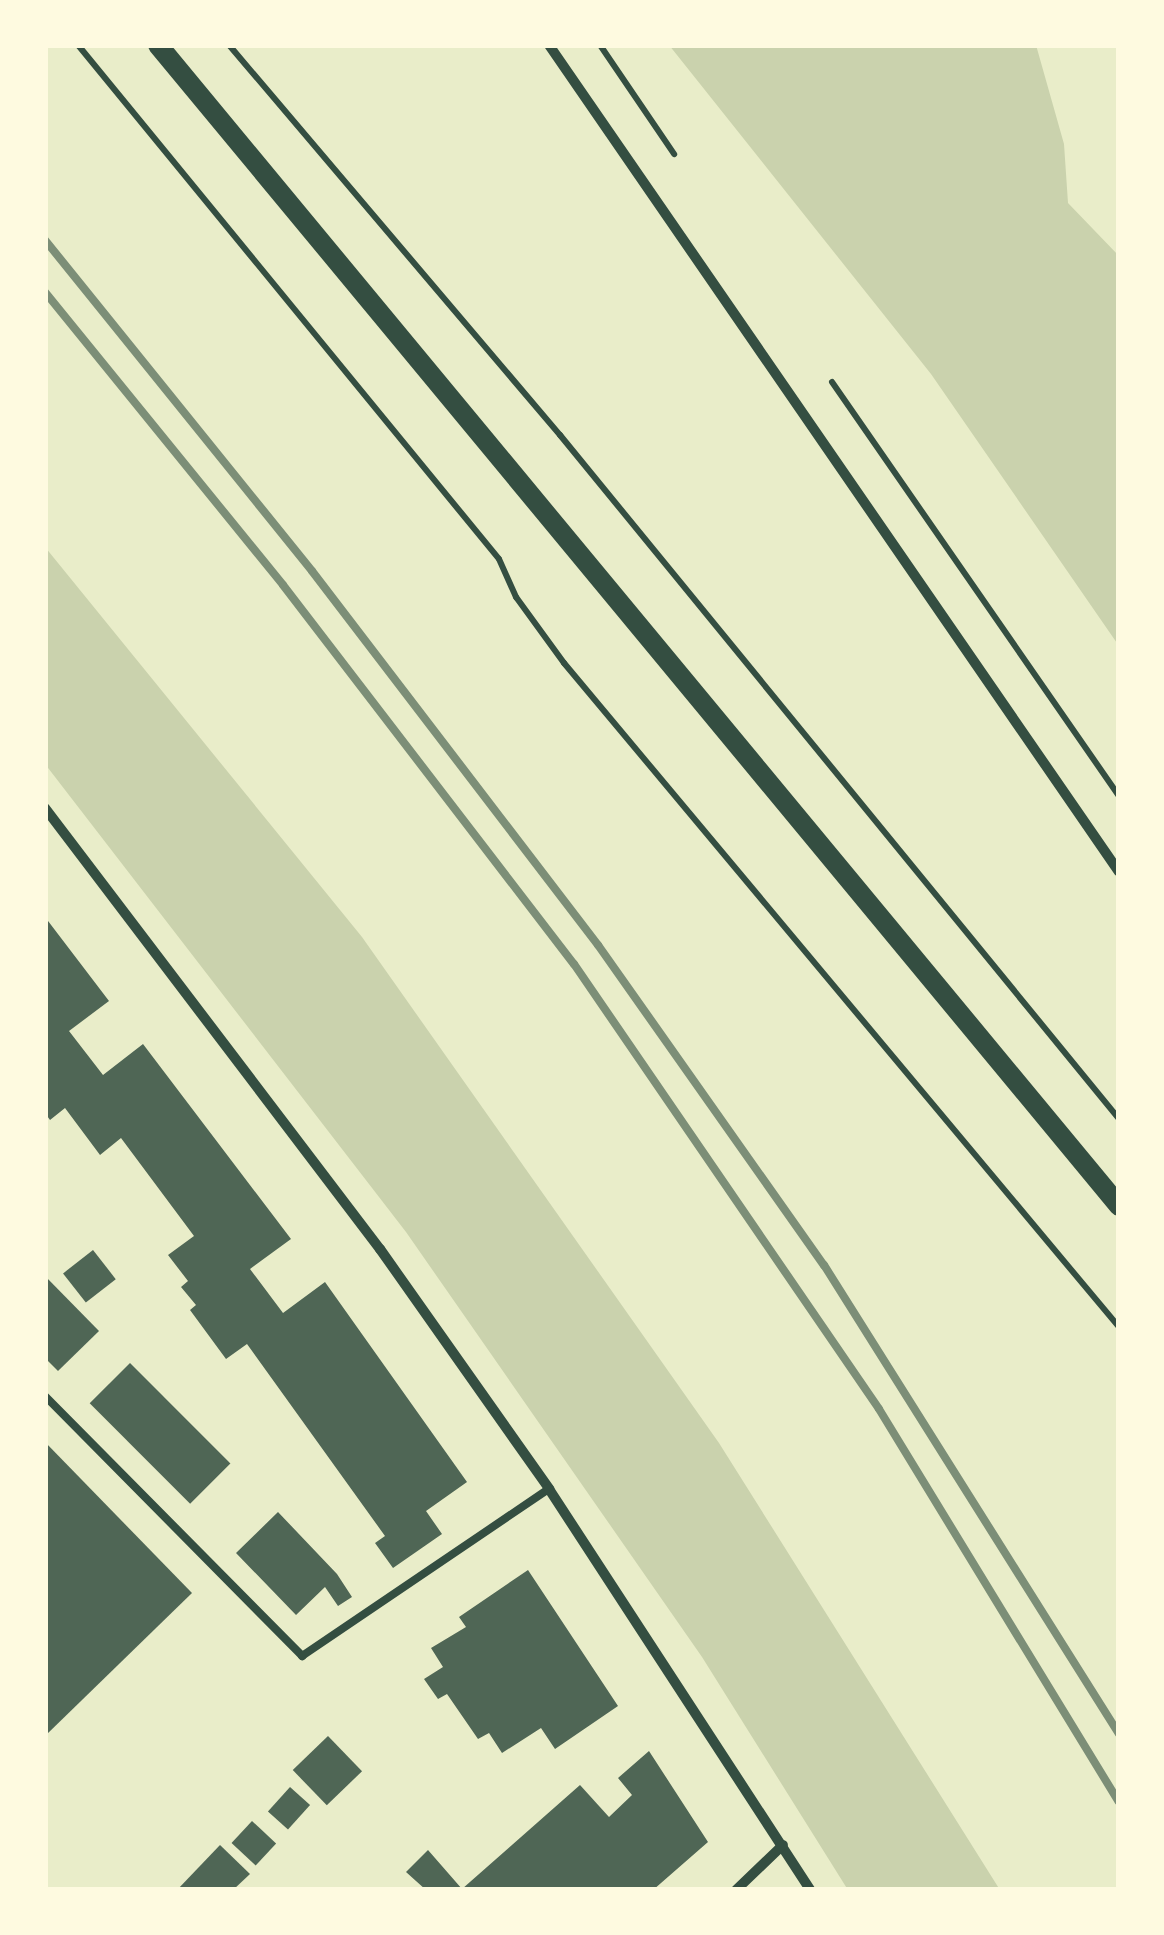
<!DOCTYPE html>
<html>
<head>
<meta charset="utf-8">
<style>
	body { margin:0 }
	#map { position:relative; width:1164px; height:1935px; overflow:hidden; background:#e9edc9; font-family:"PT Serif",serif }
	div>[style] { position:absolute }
	.green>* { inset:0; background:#cad2ad }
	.building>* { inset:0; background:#4f6655; transform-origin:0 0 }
	.path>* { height:6px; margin:-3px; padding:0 3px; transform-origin:3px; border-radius:3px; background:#344e41 }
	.service>* { height:8px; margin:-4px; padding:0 4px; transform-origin:4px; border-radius:4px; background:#344e41 }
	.minor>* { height:10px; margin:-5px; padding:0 5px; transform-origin:5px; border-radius:5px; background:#344e41 }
	.secondary>* { height:20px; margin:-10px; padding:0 10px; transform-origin:10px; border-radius:10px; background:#344e41 }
	.rail>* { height:8px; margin:-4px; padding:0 4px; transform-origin:4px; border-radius:4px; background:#7c8e77 }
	span { translate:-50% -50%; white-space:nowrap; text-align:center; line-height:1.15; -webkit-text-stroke:8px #fefae0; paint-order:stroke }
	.frame { position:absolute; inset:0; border:48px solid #fefae0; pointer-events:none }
</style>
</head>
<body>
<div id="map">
	<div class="green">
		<div style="clip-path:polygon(669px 45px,1036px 45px,1064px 144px,1068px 203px,1119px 256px,1119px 646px,931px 374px)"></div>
		<div style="clip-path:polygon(45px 547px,362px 937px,719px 1443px,1000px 1890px,848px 1890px,702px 1657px,406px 1232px,45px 764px)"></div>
	</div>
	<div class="building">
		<div style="clip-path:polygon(45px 917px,109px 1001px,69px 1031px,103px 1075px,143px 1044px,291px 1239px,250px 1269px,283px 1313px,325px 1282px,467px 1482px,426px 1511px,442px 1534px,393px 1568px,375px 1543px,385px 1536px,247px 1344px,226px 1359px,190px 1310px,196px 1305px,181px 1287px,188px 1281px,168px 1255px,194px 1236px,121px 1138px,100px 1155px,65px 1108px,50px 1120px,45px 1113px)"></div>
		<div style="left:93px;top:1250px;width:37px;height:38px;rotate:52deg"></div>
		<div style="clip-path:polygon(45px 1276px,99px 1331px,58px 1371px,45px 1358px)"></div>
		<div style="left:130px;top:1363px;width:142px;height:57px;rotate:45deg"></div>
		<div style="clip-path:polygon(45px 1442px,192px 1593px,45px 1736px)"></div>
		<div style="clip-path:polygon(278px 1512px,337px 1574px,352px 1597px,338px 1606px,325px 1587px,296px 1615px,236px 1553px)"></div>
		<div style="clip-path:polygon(528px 1570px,618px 1706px,555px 1749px,541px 1728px,502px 1753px,489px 1733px,478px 1739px,447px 1694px,438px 1699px,424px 1679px,443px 1667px,431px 1648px,466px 1627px,459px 1617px)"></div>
		<div style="left:328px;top:1736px;width:49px;height:49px;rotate:46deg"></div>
		<div style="clip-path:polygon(649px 1751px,708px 1842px,653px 1890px,426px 1890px,406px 1872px,428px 1850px,462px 1889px,580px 1785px,609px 1817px,632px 1795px,618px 1778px)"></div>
		<div style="left:290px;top:1787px;width:27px;height:33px;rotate:42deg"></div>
		<div style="left:252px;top:1821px;width:33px;height:30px;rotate:43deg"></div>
		<div style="clip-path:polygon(220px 1845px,250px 1874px,233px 1890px,177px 1890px)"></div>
	</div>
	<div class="path">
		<div style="left:78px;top:45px;width:664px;rotate:50.68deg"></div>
		<div style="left:499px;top:559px;width:42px;rotate:65.9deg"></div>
		<div style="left:516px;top:597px;width:82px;rotate:54deg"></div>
		<div style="left:564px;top:663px;width:865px;rotate:50.11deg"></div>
		<div style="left:229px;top:45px;width:512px;rotate:49.68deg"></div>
		<div style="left:560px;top:435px;width:883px;rotate:50.74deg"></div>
		<div style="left:600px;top:45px;width:132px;rotate:55.8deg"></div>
		<div style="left:832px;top:382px;width:504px;rotate:55.27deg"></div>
	</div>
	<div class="service">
		<div style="left:45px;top:1396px;width:366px;rotate:45.3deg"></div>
		<div style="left:302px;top:1656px;width:298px;rotate:-34.1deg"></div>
	</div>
	<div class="minor">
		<div style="left:549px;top:45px;width:1004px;rotate:55.42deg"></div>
		<div style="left:45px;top:808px;width:554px;rotate:52.78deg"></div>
		<div style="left:380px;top:1249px;width:294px;rotate:54.8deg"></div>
		<div style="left:549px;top:1489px;width:478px;rotate:56.9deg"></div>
		<div style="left:736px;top:1890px;width:65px;rotate:-43.8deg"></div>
	</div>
	<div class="secondary">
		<div style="left:158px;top:45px;width:1507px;rotate:50.38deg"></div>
	</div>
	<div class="rail">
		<div style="left:45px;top:240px;width:425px;rotate:51.1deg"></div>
		<div style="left:312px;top:571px;width:471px;rotate:52.6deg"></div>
		<div style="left:598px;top:945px;width:392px;rotate:54.8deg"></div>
		<div style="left:824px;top:1265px;width:554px;rotate:57.83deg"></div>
		<div style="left:45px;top:292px;width:377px;rotate:50.9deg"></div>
		<div style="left:283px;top:585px;width:478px;rotate:52.5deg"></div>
		<div style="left:574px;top:964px;width:539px;rotate:55.57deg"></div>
		<div style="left:879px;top:1409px;width:460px;rotate:58.6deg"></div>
	</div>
	<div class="frame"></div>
</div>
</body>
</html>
